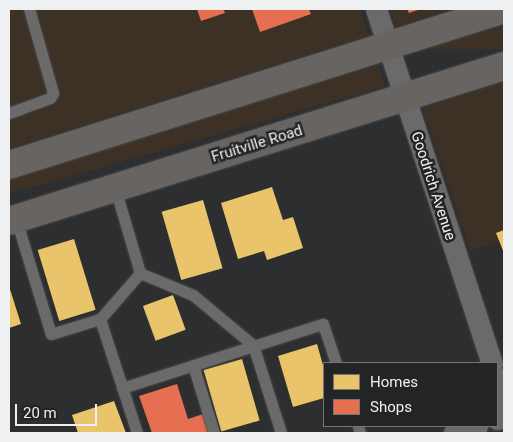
<!DOCTYPE html>
<html>
<head>
<meta charset="utf-8">
<style>
	body { margin:0 }
	#map { position:relative; width:513px; height:442px; overflow:hidden; background:#2d2e2f; font-family:Roboto,sans-serif }
	div>[style] { position:absolute }
	.commercial>* { inset:0; background:#3d3126; transform-origin:0 0 }
	.homes>* { inset:0; background:#e9c46a; transform-origin:0 0 }
	.shops>* { inset:0; background:#e76f51 }
	.roads { filter:drop-shadow(0 0 1px #494a4b) drop-shadow(0 0 1px #494a4b) }
	.lane>* { height:11px; margin:-5.5px; padding:0 5.5px; transform-origin:5.5px; border-radius:5.5px; background:#6a6a6b }
	.street>* { height:21px; margin:-10.5px; padding:0 10.5px; transform-origin:10.5px; border-radius:10.5px; background:#6a6a6b }
	.primary>* { height:28px; margin:-14px; padding:0 14px; transform-origin:14px; border-radius:14px; background:#676462 }
	span { translate:-50% -50%; white-space:nowrap; text-align:center; line-height:1.15; -webkit-text-stroke:5px #222426; paint-order:stroke }
	.street-label { font-size:15px; color:#eff0f1 }
	.frame { position:absolute; inset:0; border:10px solid #eff0f1; pointer-events:none }
	.legend { position:absolute; left:323px; top:362px; width:175px; height:65px; box-sizing:border-box; background:#222426; border:1px solid #747677; margin:0; padding:6px 9px; list-style:none; font-size:15px; color:#eff0f1 }
	.legend li { display:flex; align-items:center; gap:10px; height:25px }
	.legend b { width:25px; border:1px solid #747677 }
	.scale { position:absolute; left:15px; top:404px; width:82px; height:22px; box-sizing:border-box; border:2px solid #eff0f1; border-top:0; padding-left:6px; font-size:15px; line-height:18px; white-space:nowrap; color:#eff0f1; -webkit-text-stroke:4px #222426; paint-order:stroke }
</style>
</head>
<body>
<div id="map">
	<div class="commercial">
		<div style="clip-path:polygon(9px 9px,360px 9px,369px 35px,9px 148px)"></div>
		<div style="clip-path:polygon(390px 9px,450px 9px,396px 26px)"></div>
		<div style="left:504px;top:25px;width:24px;height:103px;rotate:90deg"></div>
		<div style="left:379px;top:65px;width:22px;height:388px;rotate:74deg"></div>
		<div style="clip-path:polygon(504px 82px,504px 239px,470px 251px,423px 108px)"></div>
	</div>
	<div class="homes">
		<div style="clip-path:polygon(272px 187px,283px 220px,293px 217px,303px 248px,267px 260px,264px 251px,238px 259px,221px 203px)"></div>
		<div style="left:203px;top:200px;width:71px;height:43px;rotate:74deg"></div>
		<div style="clip-path:polygon(504px 230px,504px 253px,496px 233px)"></div>
		<div style="left:74px;top:239px;width:74px;height:38px;rotate:73deg"></div>
		<div style="clip-path:polygon(9px 286px,21px 324px,9px 328px)"></div>
		<div style="left:173px;top:295px;width:37px;height:32px;rotate:70deg"></div>
		<div style="clip-path:polygon(317px 344px,324px 369px,324px 398px,293px 407px,278px 356px)"></div>
		<div style="left:242px;top:359px;width:64px;height:40px;rotate:74deg"></div>
		<div style="clip-path:polygon(114px 401px,126px 433px,78px 433px,72px 415px)"></div>
	</div>
	<div class="shops">
		<div style="clip-path:polygon(197px 9px,223px 9px,225px 13px,201px 21px)"></div>
		<div style="clip-path:polygon(252px 9px,309px 9px,311px 14px,260px 32px)"></div>
		<div style="clip-path:polygon(407px 9px,421px 9px,409px 13px)"></div>
		<div style="clip-path:polygon(177px 384px,188px 419px,203px 414px,209px 432px,152px 433px,139px 396px)"></div>
	</div>
	<div class="roads">
		<div class="lane">
			<div style="left:9px;top:113px;width:44px;rotate:-20.1deg"></div>
			<div style="left:50px;top:98px;width:6px;rotate:-59deg"></div>
			<div style="left:53px;top:93px;width:87px;rotate:-105.9deg"></div>
			<div style="left:115px;top:188px;width:89px;rotate:73.6deg"></div>
			<div style="left:140px;top:273px;width:61px;rotate:131deg"></div>
			<div style="left:100px;top:319px;width:120px;rotate:72deg"></div>
			<div style="left:16px;top:219px;width:120px;rotate:73.1deg"></div>
			<div style="left:51px;top:334px;width:51px;rotate:-17deg"></div>
			<div style="left:140px;top:273px;width:57px;rotate:22.5deg"></div>
			<div style="left:193px;top:295px;width:78px;rotate:39.8deg"></div>
			<div style="left:253px;top:345px;width:92px;rotate:72.3deg"></div>
			<div style="left:193px;top:365px;width:71px;rotate:72.8deg"></div>
			<div style="left:122px;top:388px;width:211px;rotate:-17.7deg"></div>
			<div style="left:323px;top:324px;width:41px;rotate:71.6deg"></div>
			<div style="left:358px;top:426px;width:7px;rotate:74deg"></div>
		</div>
		<div class="street">
			<div style="left:376px;top:9px;width:373px;rotate:71.9deg"></div>
			<div style="left:497px;top:378px;width:24px;rotate:73deg"></div>
			<div style="left:497px;top:419px;width:7px;rotate:-16deg"></div>
			<div style="left:454px;top:433px;width:24px;rotate:-17deg"></div>
		</div>
		<div class="primary">
			<div style="left:9px;top:165px;width:519px;rotate:-17.49deg"></div>
			<div style="left:9px;top:221px;width:519px;rotate:-17.39deg"></div>
		</div>
	</div>
	<div class="street-label">
		<span style="left:257px;top:144px;rotate:-17deg">Fruitville Road</span>
		<span style="left:433px;top:186px;rotate:72deg">Goodrich Avenue</span>
	</div>
	<div class="frame"></div>
	<ul class="legend">
	<li><b style="height:14px;background:#e9c46a"></b>Homes</li>
	<li><b style="height:14px;background:#e76f51"></b>Shops</li>
	</ul>
	<div class="scale">20 m</div>
</div>
</body>
</html>
